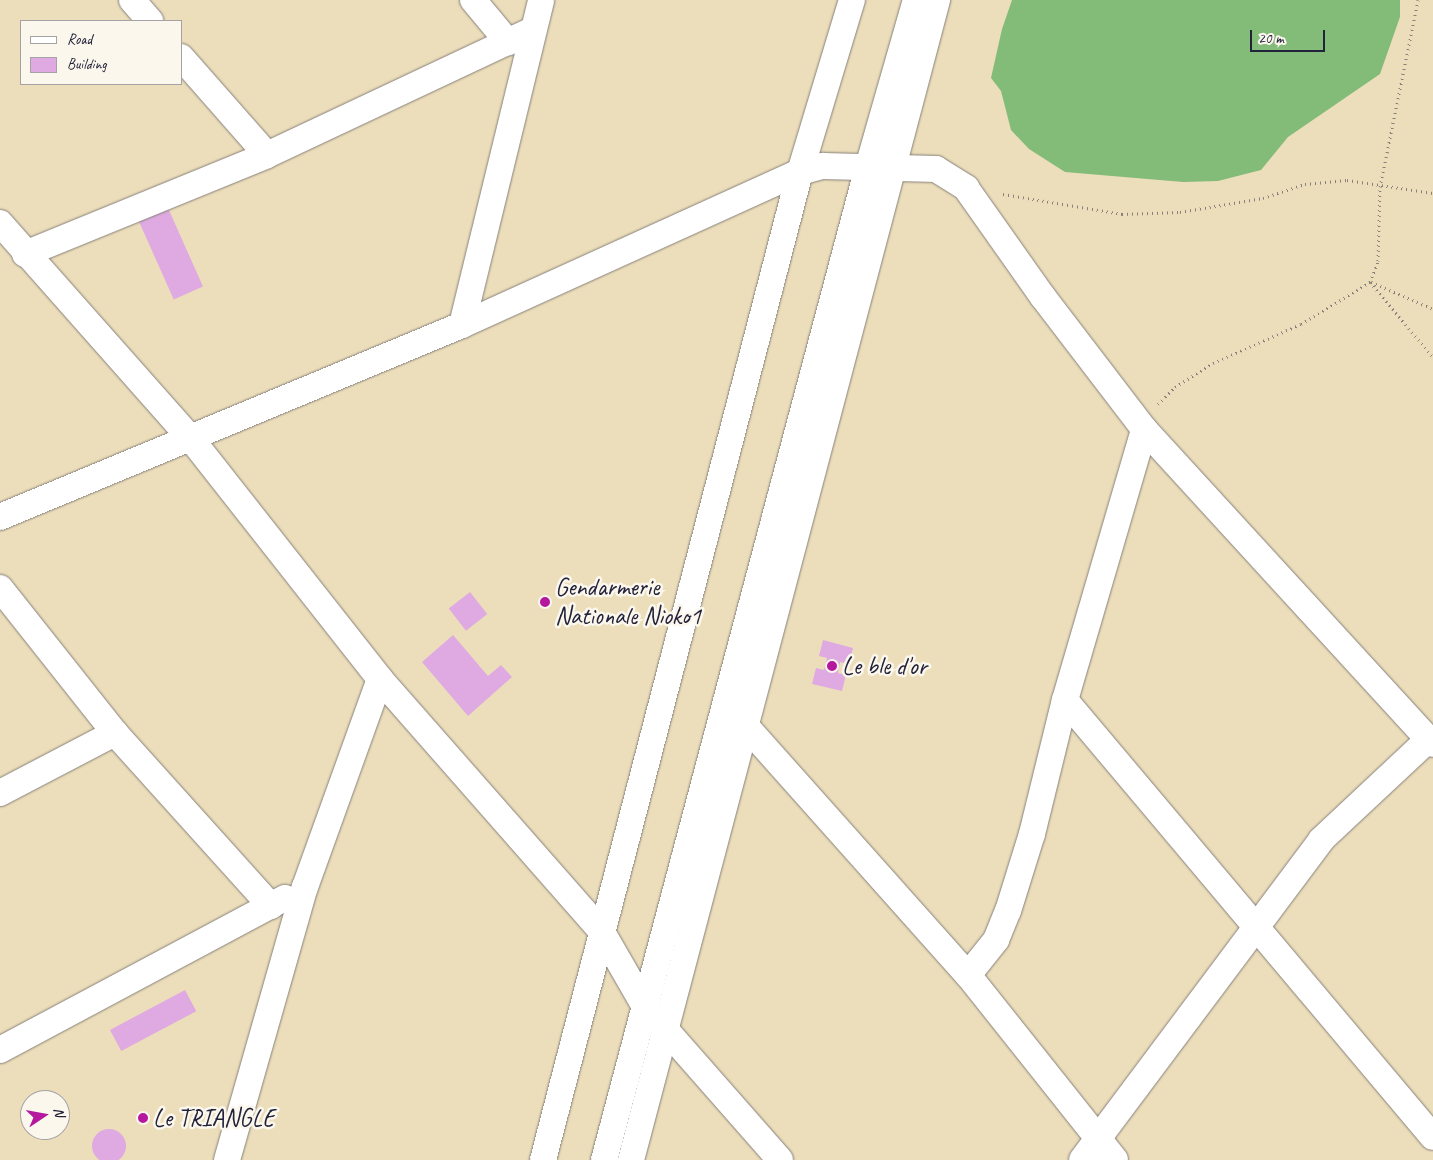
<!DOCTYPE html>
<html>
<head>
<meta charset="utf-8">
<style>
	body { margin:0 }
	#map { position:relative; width:1433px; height:1160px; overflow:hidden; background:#ecdebb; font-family:Caveat,sans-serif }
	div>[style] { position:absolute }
	.forest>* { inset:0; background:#83bb78 }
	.building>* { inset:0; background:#deaae1; transform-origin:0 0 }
	.round { border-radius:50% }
	.path>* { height:3px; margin-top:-1.5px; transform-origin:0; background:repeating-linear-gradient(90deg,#87807b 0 1px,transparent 0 5px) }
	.roads { filter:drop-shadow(0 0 1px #87807b) drop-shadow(0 0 1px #87807b) }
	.minor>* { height:26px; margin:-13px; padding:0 13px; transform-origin:13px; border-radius:13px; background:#fff }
	.dots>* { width:14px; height:14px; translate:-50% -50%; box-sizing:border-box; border:2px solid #fbf7ec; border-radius:50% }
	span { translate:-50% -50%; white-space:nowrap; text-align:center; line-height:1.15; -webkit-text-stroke:5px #fbf7ec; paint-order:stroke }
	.poi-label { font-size:25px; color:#22223b }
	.left { translate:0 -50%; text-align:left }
	.legend { position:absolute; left:20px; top:20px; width:162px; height:65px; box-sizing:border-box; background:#fbf7ec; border:1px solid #a4a2a5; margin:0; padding:6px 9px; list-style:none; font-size:15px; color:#22223b }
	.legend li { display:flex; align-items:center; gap:10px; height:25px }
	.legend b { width:25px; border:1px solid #a4a2a5 }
	.north { position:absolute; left:20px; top:1090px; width:50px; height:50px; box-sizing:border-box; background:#fbf7ec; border:1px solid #a4a2a5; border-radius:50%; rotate:78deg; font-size:14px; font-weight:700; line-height:20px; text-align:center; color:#22223b }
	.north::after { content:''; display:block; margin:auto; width:18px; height:22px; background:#b5179e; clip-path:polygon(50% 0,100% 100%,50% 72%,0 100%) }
	.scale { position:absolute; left:1250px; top:30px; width:75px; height:22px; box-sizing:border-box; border:2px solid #22223b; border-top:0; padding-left:6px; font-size:15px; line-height:18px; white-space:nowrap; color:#22223b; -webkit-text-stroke:4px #fbf7ec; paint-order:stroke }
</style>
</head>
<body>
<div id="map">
	<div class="forest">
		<div style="clip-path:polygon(1012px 0,1400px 0,1400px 17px,1380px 74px,1288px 137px,1261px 170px,1218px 181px,1183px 182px,1065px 172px,1029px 149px,1011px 130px,1001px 91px,991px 78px,1002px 29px)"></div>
	</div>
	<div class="building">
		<div style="left:168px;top:208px;width:86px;height:32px;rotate:66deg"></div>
		<div style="left:470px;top:592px;width:28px;height:27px;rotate:52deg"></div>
		<div style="clip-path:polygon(453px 635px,488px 676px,501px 665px,512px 677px,468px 716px,422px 662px)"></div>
		<div style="clip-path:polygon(823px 640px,853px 648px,849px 664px,840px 662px,838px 673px,846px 675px,842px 691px,812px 684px,816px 668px,824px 670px,827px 658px,819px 656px)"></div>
		<div style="left:185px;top:990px;width:24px;height:85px;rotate:62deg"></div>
		<div class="round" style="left:92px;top:1129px;width:34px;height:34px"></div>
	</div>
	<div class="path">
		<div style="left:1003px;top:194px;width:121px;rotate:9.5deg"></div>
		<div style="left:1122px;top:214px;width:58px;rotate:-2deg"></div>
		<div style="left:1180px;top:212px;width:84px;rotate:-9.6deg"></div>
		<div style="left:1263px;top:198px;width:44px;rotate:-18.4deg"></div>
		<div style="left:1305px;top:184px;width:42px;rotate:-5.4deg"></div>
		<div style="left:1347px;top:180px;width:87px;rotate:8.6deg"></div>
		<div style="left:1370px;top:282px;width:98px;rotate:50deg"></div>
		<div style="left:1371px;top:282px;width:68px;rotate:23.5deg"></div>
		<div style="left:1158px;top:404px;width:24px;rotate:-45deg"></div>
		<div style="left:1175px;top:387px;width:45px;rotate:-32.3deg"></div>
		<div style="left:1213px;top:363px;width:96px;rotate:-23.9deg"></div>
		<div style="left:1301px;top:324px;width:81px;rotate:-31.3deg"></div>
		<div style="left:1370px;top:282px;width:22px;rotate:-69deg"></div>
		<div style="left:1378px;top:261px;width:74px;rotate:-88.5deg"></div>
		<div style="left:1380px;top:187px;width:191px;rotate:-78.5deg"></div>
	</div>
	<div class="roads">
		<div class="minor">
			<div style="left:132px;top:0;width:28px;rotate:49deg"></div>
			<div style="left:473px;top:0;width:55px;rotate:50.2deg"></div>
			<div style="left:181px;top:57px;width:130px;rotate:48.7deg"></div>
			<div style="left:0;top:223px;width:290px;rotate:48.5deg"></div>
			<div style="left:192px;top:440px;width:304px;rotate:51.8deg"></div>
			<div style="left:380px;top:679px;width:337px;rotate:48.7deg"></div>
			<div style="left:602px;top:932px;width:84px;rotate:60.1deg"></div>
			<div style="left:644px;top:1005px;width:206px;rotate:48.7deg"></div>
			<div style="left:25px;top:254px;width:261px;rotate:-22.2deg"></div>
			<div style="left:267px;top:155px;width:294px;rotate:-25.2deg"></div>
			<div style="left:462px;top:325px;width:334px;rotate:-76.3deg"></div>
			<div style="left:0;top:517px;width:500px;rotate:-22.57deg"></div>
			<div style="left:462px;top:325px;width:371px;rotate:-24.4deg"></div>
			<div style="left:800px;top:172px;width:24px;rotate:-15deg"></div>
			<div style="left:823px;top:166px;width:113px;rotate:1.5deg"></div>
			<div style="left:936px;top:169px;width:36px;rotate:32deg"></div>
			<div style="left:966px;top:188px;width:133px;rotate:54.8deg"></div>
			<div style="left:1043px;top:297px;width:166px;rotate:52.6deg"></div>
			<div style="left:1144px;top:429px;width:427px;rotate:47.5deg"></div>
			<div style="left:0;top:588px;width:185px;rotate:51.6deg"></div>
			<div style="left:115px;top:733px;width:233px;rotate:48deg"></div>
			<div style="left:1065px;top:700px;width:571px;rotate:49.9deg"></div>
			<div style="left:745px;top:725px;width:335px;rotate:48.3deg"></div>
			<div style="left:968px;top:975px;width:236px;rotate:51.5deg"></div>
			<div style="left:0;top:793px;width:130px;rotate:-27.6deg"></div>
			<div style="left:968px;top:975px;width:45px;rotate:-51.3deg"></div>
			<div style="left:996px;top:940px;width:31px;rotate:-68deg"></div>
			<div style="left:1008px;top:911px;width:81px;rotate:-72.7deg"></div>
			<div style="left:1032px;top:834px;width:138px;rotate:-76.2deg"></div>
			<div style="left:1065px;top:700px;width:282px;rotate:-73.7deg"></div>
			<div style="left:0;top:1050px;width:323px;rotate:-28.1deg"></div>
			<div style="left:227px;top:1160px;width:284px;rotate:-74.1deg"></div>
			<div style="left:305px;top:887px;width:221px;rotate:-70.2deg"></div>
			<div style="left:543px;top:1160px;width:1021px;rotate:-75.42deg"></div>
			<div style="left:800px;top:172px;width:180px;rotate:-73.2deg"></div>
			<div style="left:604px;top:1160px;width:1027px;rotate:-75.11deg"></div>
			<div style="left:868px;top:167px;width:174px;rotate:-74deg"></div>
			<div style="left:631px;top:1160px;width:1200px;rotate:-75.22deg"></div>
			<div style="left:1082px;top:1160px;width:399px;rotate:-53.2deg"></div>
			<div style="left:1321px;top:840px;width:148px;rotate:-43.1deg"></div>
		</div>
	</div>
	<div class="dots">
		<div style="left:545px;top:602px;background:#b5179e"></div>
		<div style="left:832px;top:666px;background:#b5179e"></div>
		<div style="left:143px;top:1118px;background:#b5179e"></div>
	</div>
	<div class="poi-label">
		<span class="left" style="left:555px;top:602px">Gendarmerie<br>Nationale Nioko1</span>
		<span class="left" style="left:842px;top:666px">Le ble d'or</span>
		<span class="left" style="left:153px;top:1118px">Le TRIANGLE</span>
	</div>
	<ul class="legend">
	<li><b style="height:6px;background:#fff"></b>Road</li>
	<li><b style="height:14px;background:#deaae1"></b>Building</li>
	</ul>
	<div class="north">N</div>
	<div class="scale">20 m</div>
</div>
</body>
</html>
